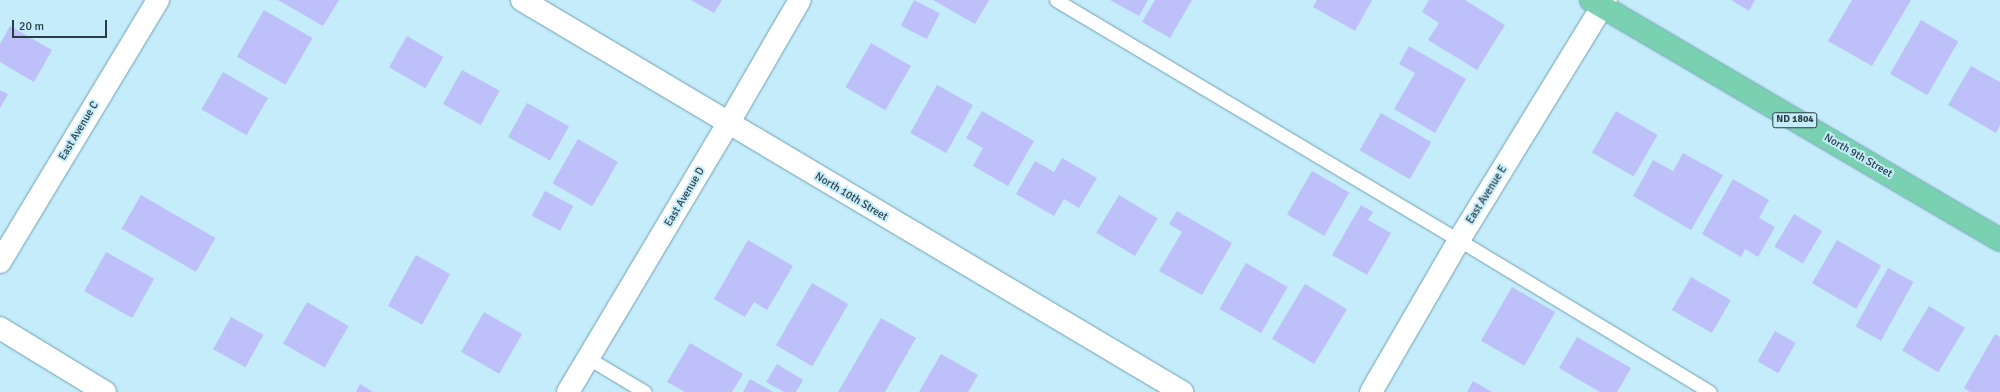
<!DOCTYPE html>
<html>
<head>
<meta charset="utf-8">
<style>
	body { margin:0 }
	#map { position:relative; width:2000px; height:392px; overflow:hidden; background:#c5ecfa; font-family:Signika,sans-serif }
	div>[style] { position:absolute }
	.building>* { inset:0; background:#bdc0f9; transform-origin:0 0 }
	.roads { filter:drop-shadow(0 0 1px #70a0b1) drop-shadow(0 0 1px #70a0b1) }
	.service>* { height:13px; margin:-6.5px; padding:0 6.5px; transform-origin:6.5px; border-radius:6.5px; background:#fff }
	.minor>* { height:22px; margin:-11px; padding:0 11px; transform-origin:11px; border-radius:11px; background:#fff }
	.tertiary>* { height:22px; margin:-11px; padding:0 11px; transform-origin:11px; border-radius:11px; background:#fff }
	.primary>* { height:22px; margin:-11px; padding:0 11px; transform-origin:11px; border-radius:11px; background:#7ad1b2 }
	span { translate:-50% -50%; white-space:nowrap; text-align:center; line-height:1.15; -webkit-text-stroke:4px #c5ecfa; paint-order:stroke }
	.shield-label span { padding:1px 3px; background:#c5ecfa; border:1px solid; border-radius:3px; -webkit-text-stroke-width:0 }
	.shield-label { font-size:10px; color:#293d45; font-weight:700 }
	.street-label { font-size:11px; color:#293d45 }
	.scale { position:absolute; left:12px; top:20px; width:95px; height:18px; box-sizing:border-box; border:2px solid #293d45; border-top:0; padding-left:5px; font-size:12px; line-height:14px; white-space:nowrap; color:#293d45; -webkit-text-stroke:3px #c5ecfa; paint-order:stroke }
</style>
</head>
<body>
<div id="map">
	<div class="building">
		<div style="clip-path:polygon(278px 0,339px 0,323px 26px)"></div>
		<div style="clip-path:polygon(691px 0,722px 0,714px 13px)"></div>
		<div style="left:914px;top:0;width:29px;height:29px;rotate:27deg"></div>
		<div style="clip-path:polygon(933px 0,989px 0,975px 24px)"></div>
		<div style="clip-path:polygon(1110px 0,1148px 0,1139px 16px)"></div>
		<div style="clip-path:polygon(1155px 0,1192px 0,1170px 38px,1142px 22px)"></div>
		<div style="clip-path:polygon(1317px 0,1372px 0,1355px 31px,1313px 7px)"></div>
		<div style="clip-path:polygon(1429px 0,1465px 0,1505px 25px,1477px 70px,1428px 40px,1439px 23px,1422px 12px)"></div>
		<div style="clip-path:polygon(1731px 0,1755px 0,1749px 11px)"></div>
		<div style="clip-path:polygon(1852px 0,1911px 0,1872px 66px,1828px 41px)"></div>
		<div style="left:264px;top:10px;width:56px;height:54px;rotate:30deg"></div>
		<div style="left:1921px;top:20px;width:43px;height:62px;rotate:30deg"></div>
		<div style="clip-path:polygon(10px 26px,52px 50px,34px 82px,0 62px,0 44px)"></div>
		<div style="left:407px;top:36px;width:42px;height:36px;rotate:30deg"></div>
		<div style="left:871px;top:43px;width:46px;height:51px;rotate:30deg"></div>
		<div style="clip-path:polygon(1409px 46px,1466px 79px,1435px 133px,1394px 109px,1415px 73px,1399px 64px)"></div>
		<div style="clip-path:polygon(1971px 66px,2000px 82px,2000px 125px,1996px 133px,1948px 105px)"></div>
		<div style="left:462px;top:70px;width:43px;height:39px;rotate:29deg"></div>
		<div style="left:223px;top:72px;width:52px;height:43px;rotate:30deg"></div>
		<div style="left:937px;top:85px;width:41px;height:55px;rotate:29deg"></div>
		<div style="clip-path:polygon(0 90px,8px 94px,0 108px)"></div>
		<div style="left:527px;top:103px;width:48px;height:39px;rotate:29deg"></div>
		<div style="clip-path:polygon(982px 111px,1034px 141px,1008px 186px,973px 166px,983px 148px,966px 138px)"></div>
		<div style="left:1616px;top:111px;width:48px;height:48px;rotate:30deg"></div>
		<div style="left:1381px;top:113px;width:58px;height:43px;rotate:30deg"></div>
		<div style="left:578px;top:139px;width:46px;height:51px;rotate:30deg"></div>
		<div style="clip-path:polygon(1683px 153px,1723px 175px,1691px 230px,1633px 196px,1653px 160px,1673px 171px)"></div>
		<div style="clip-path:polygon(1062px 158px,1097px 178px,1079px 208px,1064px 199px,1054px 216px,1016px 194px,1035px 161px,1054px 172px)"></div>
		<div style="left:1312px;top:171px;width:43px;height:50px;rotate:30deg"></div>
		<div style="clip-path:polygon(1733px 179px,1769px 200px,1759px 218px,1775px 227px,1758px 257px,1745px 249px,1741px 257px,1702px 234px)"></div>
		<div style="left:545px;top:191px;width:32px;height:28px;rotate:28deg"></div>
		<div style="left:141px;top:195px;width:86px;height:39px;rotate:30deg"></div>
		<div style="left:1119px;top:195px;width:45px;height:44px;rotate:31deg"></div>
		<div style="clip-path:polygon(1361px 205px,1373px 212px,1368px 220px,1391px 233px,1367px 275px,1332px 255px)"></div>
		<div style="clip-path:polygon(1177px 211px,1232px 243px,1202px 295px,1159px 271px,1182px 232px,1169px 224px)"></div>
		<div style="left:1794px;top:214px;width:33px;height:38px;rotate:31deg"></div>
		<div style="clip-path:polygon(748px 240px,793px 266px,767px 310px,754px 302px,745px 317px,714px 299px)"></div>
		<div style="left:1837px;top:240px;width:51px;height:50px;rotate:30deg"></div>
		<div style="left:106px;top:252px;width:55px;height:45px;rotate:29deg"></div>
		<div style="left:416px;top:255px;width:39px;height:58px;rotate:29deg"></div>
		<div style="left:1246px;top:263px;width:48px;height:53px;rotate:30deg"></div>
		<div style="left:1888px;top:268px;width:29px;height:67px;rotate:29deg"></div>
		<div style="left:1691px;top:277px;width:46px;height:38px;rotate:30deg"></div>
		<div style="left:812px;top:283px;width:42px;height:72px;rotate:30deg"></div>
		<div style="left:1305px;top:284px;width:49px;height:64px;rotate:31deg"></div>
		<div style="left:1512px;top:287px;width:50px;height:62px;rotate:30deg"></div>
		<div style="left:307px;top:302px;width:48px;height:48px;rotate:30deg"></div>
		<div style="left:1929px;top:306px;width:42px;height:52px;rotate:31deg"></div>
		<div style="left:484px;top:312px;width:44px;height:46px;rotate:30deg"></div>
		<div style="left:231px;top:317px;width:37px;height:37px;rotate:29deg"></div>
		<div style="clip-path:polygon(881px 318px,916px 338px,885px 392px,838px 392px)"></div>
		<div style="left:1775px;top:331px;width:24px;height:35px;rotate:30deg"></div>
		<div style="clip-path:polygon(1995px 334px,2000px 337px,2000px 392px,1970px 392px,1964px 388px)"></div>
		<div style="clip-path:polygon(1577px 337px,1631px 368px,1617px 392px,1600px 392px,1559px 368px)"></div>
		<div style="clip-path:polygon(690px 343px,743px 374px,732px 392px,685px 392px,667px 382px)"></div>
		<div style="clip-path:polygon(941px 354px,978px 375px,968px 392px,919px 392px)"></div>
		<div style="clip-path:polygon(777px 364px,803px 380px,796px 392px,784px 392px,766px 382px)"></div>
		<div style="clip-path:polygon(750px 379px,773px 392px,743px 392px)"></div>
		<div style="clip-path:polygon(1473px 381px,1492px 392px,1467px 392px)"></div>
		<div style="clip-path:polygon(360px 384px,373px 392px,356px 392px)"></div>
	</div>
	<div class="roads">
		<div class="service">
			<div style="left:1056px;top:0;width:469px;rotate:30.8deg"></div>
			<div style="left:1459px;top:240px;width:293px;rotate:31.2deg"></div>
			<div style="left:588px;top:358px;width:66px;rotate:30.8deg"></div>
		</div>
		<div class="minor">
			<div style="left:522px;top:0;width:768px;rotate:30.71deg"></div>
			<div style="left:0;top:328px;width:123px;rotate:31.4deg"></div>
			<div style="left:568px;top:392px;width:312px;rotate:-59.2deg"></div>
			<div style="left:728px;top:124px;width:143px;rotate:-59.9deg"></div>
			<div style="left:1371px;top:392px;width:176px;rotate:-59.9deg"></div>
			<div style="left:1459px;top:240px;width:281px;rotate:-58.5deg"></div>
		</div>
		<div class="tertiary">
			<div style="left:0;top:262px;width:306px;rotate:-58.9deg"></div>
		</div>
		<div class="primary">
			<div style="left:1591px;top:0;width:474px;rotate:30.4deg"></div>
		</div>
	</div>
	<div class="shield-label">
		<span style="left:1795px;top:120px">ND 1804</span>
	</div>
	<div class="street-label">
		<span style="left:79px;top:131px;rotate:-59deg">East Avenue C</span>
		<span style="left:1858px;top:156px;rotate:30deg">North 9th Street</span>
		<span style="left:1487px;top:195px;rotate:-58deg">East Avenue E</span>
		<span style="left:685px;top:197px;rotate:-59deg">East Avenue D</span>
		<span style="left:851px;top:197px;rotate:31deg">North 10th Street</span>
	</div>
	<div class="scale">20 m</div>
</div>
</body>
</html>
